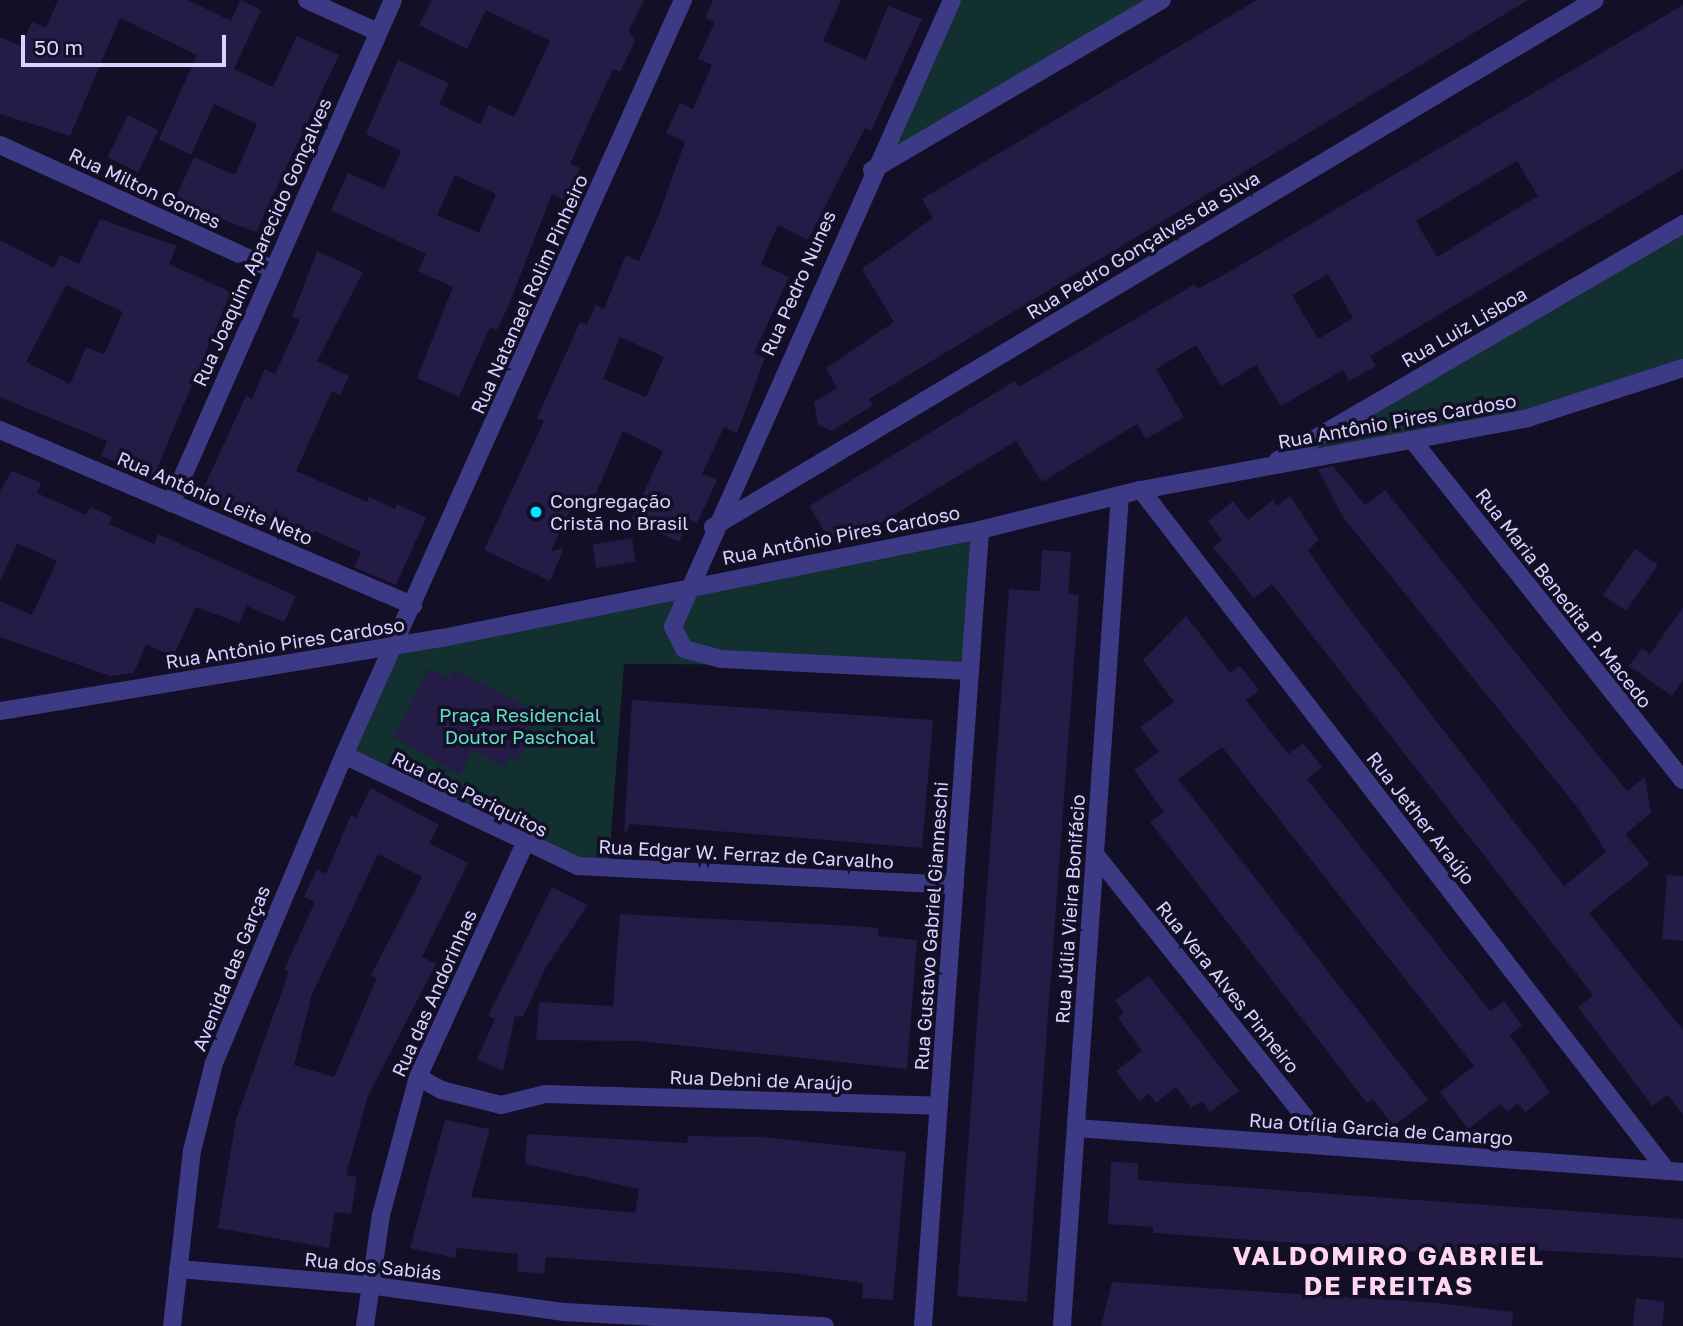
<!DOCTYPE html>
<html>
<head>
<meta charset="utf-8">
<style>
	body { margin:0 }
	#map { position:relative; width:1683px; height:1326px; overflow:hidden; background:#130f26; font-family:"Golos Text",sans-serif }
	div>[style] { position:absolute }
	.green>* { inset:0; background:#12302f }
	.building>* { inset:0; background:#241b47; transform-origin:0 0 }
	.minor>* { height:18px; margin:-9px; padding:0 9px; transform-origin:9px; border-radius:9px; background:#3d3a85 }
	.dots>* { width:19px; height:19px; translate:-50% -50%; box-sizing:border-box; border:4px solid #130f26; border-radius:50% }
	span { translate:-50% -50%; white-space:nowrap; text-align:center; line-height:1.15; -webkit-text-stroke:7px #130f26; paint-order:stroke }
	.street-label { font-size:19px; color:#d9d4ff }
	.poi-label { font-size:19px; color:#d9d4ff }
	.left { translate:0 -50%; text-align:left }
	.park-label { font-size:19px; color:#5fe0c0 }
	.district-label { font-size:26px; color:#ffd6f0; font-weight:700; letter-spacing:2px }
	.scale { position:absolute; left:21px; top:35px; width:205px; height:32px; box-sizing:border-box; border:4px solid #d9d4ff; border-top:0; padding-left:9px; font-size:21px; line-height:24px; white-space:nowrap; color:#d9d4ff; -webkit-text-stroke:5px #130f26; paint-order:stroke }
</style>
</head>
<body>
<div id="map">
	<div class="green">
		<div style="clip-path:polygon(962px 0,1147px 0,887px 154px)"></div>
		<div style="clip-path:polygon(1683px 224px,1683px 365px,1605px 396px,1289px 453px)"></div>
		<div style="clip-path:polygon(975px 536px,966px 666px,624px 664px,609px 863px,580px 858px,352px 752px,401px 650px)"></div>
	</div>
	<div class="building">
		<div style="clip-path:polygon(58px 0,188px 0,231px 21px,240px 0,261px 10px,234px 69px,273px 87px,297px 36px,339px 55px,256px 232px,174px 201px,194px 157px,235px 175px,257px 124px,214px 104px,191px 155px,159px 139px,197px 55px,120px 18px,70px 136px,0 114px,0 37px,21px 46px,32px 22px,46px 28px)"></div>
		<div style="clip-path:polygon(evenodd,432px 0,644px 0,629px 30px,635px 41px,620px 72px,613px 69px,570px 164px,580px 168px,565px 200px,552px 194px,508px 307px,497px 330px,490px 327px,459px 397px,417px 378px,453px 287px,418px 271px,426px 254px,331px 210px,348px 173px,384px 189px,401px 151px,366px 134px,398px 60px,449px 83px,439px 104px,480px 124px,489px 105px,514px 117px,550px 41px,486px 10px,467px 49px,419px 25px,432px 0,455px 175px,496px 194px,479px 233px,437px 215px,455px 175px)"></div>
		<div style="clip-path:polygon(evenodd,713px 0,841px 0,823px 41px,866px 60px,888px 6px,922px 19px,871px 131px,865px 128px,808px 240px,778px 225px,761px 264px,789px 277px,754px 353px,765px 358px,737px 433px,724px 427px,702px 474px,717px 480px,697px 523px,689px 519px,679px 542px,631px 520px,663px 451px,623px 431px,587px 514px,577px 496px,551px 551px,564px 548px,550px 581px,484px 550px,544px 421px,537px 418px,580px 322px,587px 325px,596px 305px,604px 309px,626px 255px,639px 261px,658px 217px,685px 142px,666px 133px,680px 103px,693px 109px,712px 65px,698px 59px,715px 22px,705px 18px,713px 0,620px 337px,664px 357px,646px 397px,603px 379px,620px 337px)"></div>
		<div style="clip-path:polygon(1257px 0,1528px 0,869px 399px,873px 405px,832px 431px,818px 425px,814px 402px,837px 388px,826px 368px,894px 322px,862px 269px,933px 218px,922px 199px)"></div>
		<div style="clip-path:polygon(evenodd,1683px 5px,1683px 169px,1370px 356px,1376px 366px,1349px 381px,1343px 370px,1281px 406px,1256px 365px,1221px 386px,1196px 345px,1156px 369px,1184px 417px,1146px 439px,1137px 424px,1042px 482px,1016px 441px,869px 530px,830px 540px,809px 506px,1015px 381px,1019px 387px,1195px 284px,1198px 289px,1234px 269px,1683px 5px,1517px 161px,1538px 196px,1437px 257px,1416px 221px,1517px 161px,1683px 5px,1328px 274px,1353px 318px,1318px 339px,1292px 295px,1328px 274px)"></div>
		<div style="left:128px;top:115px;width:34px;height:47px;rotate:26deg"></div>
		<div style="clip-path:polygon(evenodd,100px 219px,177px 246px,169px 264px,231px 292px,153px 478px,101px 456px,107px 441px,0 397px,0 240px,54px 268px,60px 255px,79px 264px,100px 219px,66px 285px,123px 312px,104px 354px,86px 347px,70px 384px,26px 362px,66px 285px)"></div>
		<div style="clip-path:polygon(317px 251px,363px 272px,317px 361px,349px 376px,340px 395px,332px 391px,296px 471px,367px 502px,369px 497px,395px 509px,397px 504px,426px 518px,396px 585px,354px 567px,361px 552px,314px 531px,308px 546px,200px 496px,246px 396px,252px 399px,265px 369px,275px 374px,300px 320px,292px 317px)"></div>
		<div style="clip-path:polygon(1333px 466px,1365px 505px,1385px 490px,1627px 791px,1645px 777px,1651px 813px,1625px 834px,1650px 864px,1589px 913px,1683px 1030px,1683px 1115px,1668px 1095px,1652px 1106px,1578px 1007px,1593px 995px,1272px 584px,1254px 598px,1213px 547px,1222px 540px,1208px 521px,1233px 501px,1248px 520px,1273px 500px,1277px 506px,1290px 496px,1319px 540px,1308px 550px,1335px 590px,1564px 886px,1606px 852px,1578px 808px,1343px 517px,1318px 469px)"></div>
		<div style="clip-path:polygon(12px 471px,41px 483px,37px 493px,86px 515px,90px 507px,112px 517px,109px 524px,154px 544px,158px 534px,296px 596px,284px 622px,247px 606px,239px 623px,196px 607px,173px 657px,146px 644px,134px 673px,110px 676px,0 637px,0 601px,32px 615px,57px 561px,17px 543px,0 582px,0 491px)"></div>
		<div style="left:632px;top:538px;width:24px;height:40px;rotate:81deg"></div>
		<div style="left:1635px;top:549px;width:28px;height:56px;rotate:35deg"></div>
		<div style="clip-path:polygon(1042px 550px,1071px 552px,1068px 594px,1079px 595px,1027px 1302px,957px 1296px,1009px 589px,1040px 591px)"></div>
		<div style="clip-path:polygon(1683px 607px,1683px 680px,1672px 696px,1629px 666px,1642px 648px,1650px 654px)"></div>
		<div style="clip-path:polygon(1186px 616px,1230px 673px,1240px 666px,1259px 690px,1246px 700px,1288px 754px,1303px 743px,1322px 767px,1307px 779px,1490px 1011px,1504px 1001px,1522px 1025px,1510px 1035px,1550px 1093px,1525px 1112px,1518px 1103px,1507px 1112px,1501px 1104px,1468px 1129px,1440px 1092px,1474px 1066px,1222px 747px,1178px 779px,1428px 1100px,1393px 1126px,1373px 1099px,1367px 1103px,1150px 822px,1164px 812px,1134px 770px,1159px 752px,1140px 727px,1174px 702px,1143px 660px)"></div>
		<div style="clip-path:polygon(429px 668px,449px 678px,453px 669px,534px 710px,525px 727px,533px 731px,518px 760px,511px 756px,505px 767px,472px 750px,460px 775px,394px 737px)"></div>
		<div style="clip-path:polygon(632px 700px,933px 720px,922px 848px,630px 824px,624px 835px)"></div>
		<div style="clip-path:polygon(evenodd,371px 788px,439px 825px,429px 843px,468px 863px,422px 957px,436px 964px,368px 1096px,346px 1175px,357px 1177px,351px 1214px,335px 1212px,329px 1248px,218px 1228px,236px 1119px,289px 972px,284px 970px,315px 902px,304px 897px,317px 869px,326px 874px,351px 815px,356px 818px,371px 788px,378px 854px,422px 877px,371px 975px,377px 978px,334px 1077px,294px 1065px,312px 994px,378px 854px)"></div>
		<div style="clip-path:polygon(1667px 875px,1683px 876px,1683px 941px,1662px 939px)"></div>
		<div style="clip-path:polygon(552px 887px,588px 905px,546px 967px,523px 1017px,515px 1016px,503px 1071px,477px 1059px,495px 1019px,488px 1016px)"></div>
		<div style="clip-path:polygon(620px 914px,852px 926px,879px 928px,878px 936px,917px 940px,907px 1069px,639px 1041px,536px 1040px,539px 1002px,613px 1006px)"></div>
		<div style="clip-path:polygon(1149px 976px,1239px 1091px,1210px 1112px,1202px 1101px,1191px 1108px,1176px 1087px,1156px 1103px,1149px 1094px,1139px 1101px,1116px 1071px,1142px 1051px,1118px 1018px,1124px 1013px,1115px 1000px)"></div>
		<div style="clip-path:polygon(445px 1120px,490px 1129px,471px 1197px,635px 1213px,639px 1189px,525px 1164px,527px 1134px,687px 1143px,688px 1136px,761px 1137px,906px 1152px,893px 1300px,862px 1298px,863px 1283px,791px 1273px,546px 1257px,544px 1274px,517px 1271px,518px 1254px,457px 1248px,455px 1258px,410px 1248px)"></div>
		<div style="clip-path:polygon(1111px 1162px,1138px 1163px,1138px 1180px,1683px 1219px,1683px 1258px,1514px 1249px,1513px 1256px,1477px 1256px,1153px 1233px,1153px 1227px,1108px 1224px)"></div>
		<div style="clip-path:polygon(1112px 1282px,1438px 1303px,1513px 1312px,1512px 1326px,1101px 1326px)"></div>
		<div style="clip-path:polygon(1636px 1298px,1665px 1302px,1662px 1326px,1633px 1326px)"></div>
	</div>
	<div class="minor">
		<div style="left:307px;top:0;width:78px;rotate:24.3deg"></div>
		<div style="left:952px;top:0;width:686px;rotate:113.99deg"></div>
		<div style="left:673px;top:627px;width:25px;rotate:63deg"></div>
		<div style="left:684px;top:649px;width:39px;rotate:15deg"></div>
		<div style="left:722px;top:659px;width:248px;rotate:2.8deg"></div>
		<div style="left:0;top:145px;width:299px;rotate:24.5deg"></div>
		<div style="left:872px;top:170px;width:336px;rotate:-30.4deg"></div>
		<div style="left:0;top:430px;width:449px;rotate:23deg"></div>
		<div style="left:1413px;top:441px;width:433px;rotate:51.5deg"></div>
		<div style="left:1278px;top:460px;width:469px;rotate:-30.2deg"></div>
		<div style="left:1141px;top:490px;width:860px;rotate:52.32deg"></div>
		<div style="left:171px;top:503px;width:550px;rotate:-66.19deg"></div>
		<div style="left:713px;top:527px;width:1027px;rotate:-30.86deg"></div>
		<div style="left:0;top:711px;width:448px;rotate:-9.4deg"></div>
		<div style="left:442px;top:638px;width:549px;rotate:-11.35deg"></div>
		<div style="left:980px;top:530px;width:166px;rotate:-14deg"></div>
		<div style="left:1141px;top:490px;width:394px;rotate:-10.5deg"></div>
		<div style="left:1528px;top:418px;width:163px;rotate:-17.9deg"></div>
		<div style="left:344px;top:755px;width:259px;rotate:25.4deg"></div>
		<div style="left:578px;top:866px;width:377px;rotate:2.9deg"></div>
		<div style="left:1095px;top:854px;width:374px;rotate:51.4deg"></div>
		<div style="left:418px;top:1077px;width:26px;rotate:29deg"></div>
		<div style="left:441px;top:1090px;width:62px;rotate:14deg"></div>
		<div style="left:501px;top:1105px;width:46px;rotate:-13.7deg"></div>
		<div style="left:546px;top:1094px;width:393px;rotate:1.7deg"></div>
		<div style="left:1076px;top:1128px;width:609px;rotate:4.15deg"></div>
		<div style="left:178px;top:1269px;width:192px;rotate:4.8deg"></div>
		<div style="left:369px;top:1285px;width:197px;rotate:7.9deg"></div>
		<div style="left:564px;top:1312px;width:261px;rotate:3.1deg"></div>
		<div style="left:172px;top:1326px;width:176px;rotate:-83.5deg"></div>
		<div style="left:192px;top:1151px;width:91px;rotate:-76deg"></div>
		<div style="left:214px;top:1063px;width:334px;rotate:-67.1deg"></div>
		<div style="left:344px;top:755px;width:828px;rotate:-65.82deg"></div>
		<div style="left:365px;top:1326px;width:112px;rotate:-81.8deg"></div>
		<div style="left:381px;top:1215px;width:143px;rotate:-75deg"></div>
		<div style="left:418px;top:1077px;width:255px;rotate:-65.4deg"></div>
		<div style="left:923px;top:1326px;width:798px;rotate:-85.9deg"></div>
		<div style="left:1062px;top:1326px;width:833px;rotate:-86.01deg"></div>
	</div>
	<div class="dots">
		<div style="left:536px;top:512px;background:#00e5ff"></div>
	</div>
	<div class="street-label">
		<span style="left:145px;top:188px;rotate:25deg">Rua Milton Gomes</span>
		<span style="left:262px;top:242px;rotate:-66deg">Rua Joaquim Aparecido Gonçalves</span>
		<span style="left:1143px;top:245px;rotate:-31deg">Rua Pedro Gonçalves da Silva</span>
		<span style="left:798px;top:283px;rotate:-66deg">Rua Pedro Nunes</span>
		<span style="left:529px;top:294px;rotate:-66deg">Rua Natanael Rolim Pinheiro</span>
		<span style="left:1464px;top:327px;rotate:-30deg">Rua Luiz Lisboa</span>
		<span style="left:1397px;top:421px;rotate:-10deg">Rua Antônio Pires Cardoso</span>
		<span style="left:215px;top:498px;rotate:23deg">Rua Antônio Leite Neto</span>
		<span style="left:841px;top:535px;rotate:-11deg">Rua Antônio Pires Cardoso</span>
		<span style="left:1564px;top:598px;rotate:52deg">Rua Maria Benedita P. Macedo</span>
		<span style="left:285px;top:643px;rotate:-9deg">Rua Antônio Pires Cardoso</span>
		<span style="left:470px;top:794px;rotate:26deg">Rua dos Periquitos</span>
		<span style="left:1421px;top:818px;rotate:52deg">Rua Jether Araújo</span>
		<span style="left:746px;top:854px;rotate:3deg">Rua Edgar W. Ferraz de Carvalho</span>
		<span style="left:1070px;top:909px;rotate:-86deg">Rua Júlia Vieira Bonifácio</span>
		<span style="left:931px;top:926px;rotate:-86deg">Rua Gustavo Gabriel Gianneschi</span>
		<span style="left:231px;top:968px;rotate:-68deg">Avenida das Garças</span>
		<span style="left:1228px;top:987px;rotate:51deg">Rua Vera Alves Pinheiro</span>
		<span style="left:434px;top:993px;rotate:-66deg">Rua das Andorinhas</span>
		<span style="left:761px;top:1080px;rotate:2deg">Rua Debni de Araújo</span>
		<span style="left:1381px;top:1129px;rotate:4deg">Rua Otília Garcia de Camargo</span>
		<span style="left:373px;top:1266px;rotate:6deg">Rua dos Sabiás</span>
	</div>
	<div class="poi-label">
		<span class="left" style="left:550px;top:512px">Congregação<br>Cristã no Brasil</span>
	</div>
	<div class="park-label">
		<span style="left:520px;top:726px">Praça Residencial<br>Doutor Paschoal</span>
	</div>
	<div class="district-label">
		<span style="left:1389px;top:1271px">VALDOMIRO GABRIEL<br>DE FREITAS</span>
	</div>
	<div class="scale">50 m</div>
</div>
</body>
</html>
